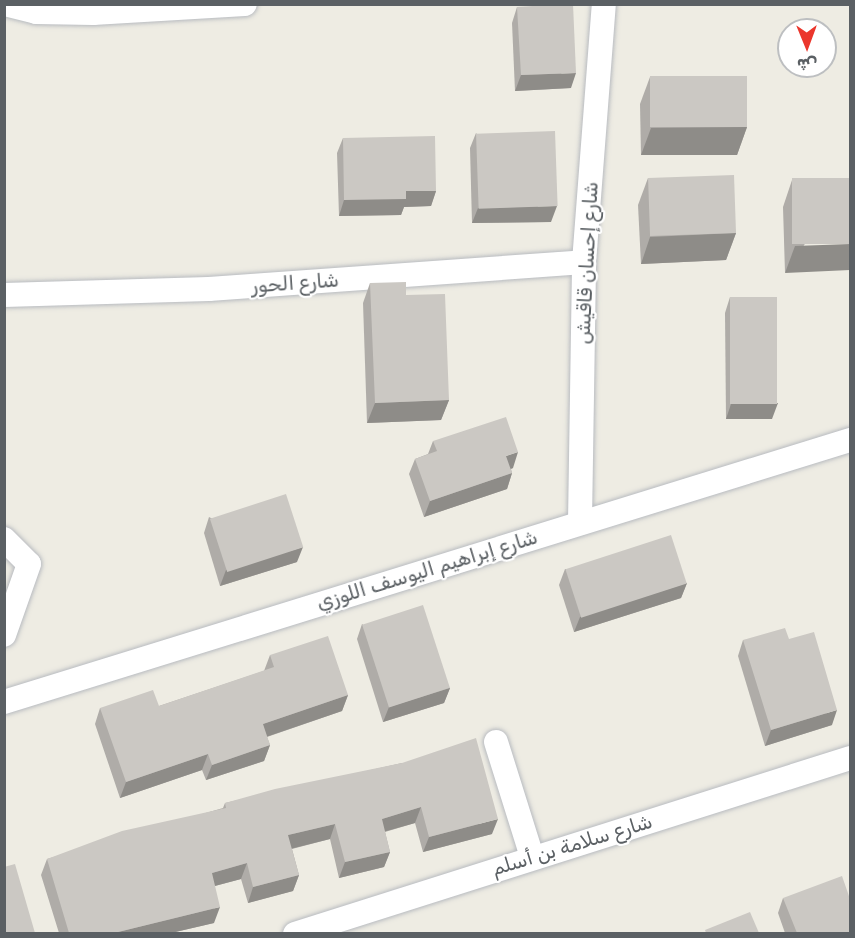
<!DOCTYPE html>
<html>
<head>
<meta charset="utf-8">
<style>
	body { margin:0 }
	#map { position:relative; width:855px; height:938px; overflow:hidden; background:#eeece3; font-family:Rubik,Vazirmatn,sans-serif }
	div>[style] { position:absolute }
	.roads { filter:drop-shadow(0 0 2px #b8bbc0) drop-shadow(0 0 2px #b8bbc0) }
	.minor>* { height:24px; margin:-12px; padding:0 12px; transform-origin:12px; border-radius:12px; background:#fff }
	.wall>* { inset:0; background:#afaca8 }
	.shaded-wall>* { inset:0; background:#8e8c88 }
	.building>* { inset:0; background:#cbc8c3; transform-origin:0 0 }
	span { translate:-50% -50%; white-space:nowrap; text-align:center; line-height:1.15; -webkit-text-stroke:4.5px #fff; paint-order:stroke }
	.street-label { font-size:20px; color:#5b6064 }
	.frame { position:absolute; inset:0; border:6px solid #5b6064; pointer-events:none }
	.north { position:absolute; left:777px; top:18px; width:60px; height:60px; box-sizing:border-box; background:#fff; border:2px solid #bdbfc1; border-radius:50%; rotate:179deg; font-size:16px; font-weight:700; line-height:24px; text-align:center; color:#5b6064 }
	.north::after { content:''; display:block; margin:auto; width:21px; height:27px; background:#eb362c; clip-path:polygon(50% 0,100% 100%,50% 72%,0 100%) }
</style>
</head>
<body>
<div id="map">
	<div class="roads">
		<div class="minor">
			<div style="left:5px;top:4px;width:32px;rotate:14deg"></div>
			<div style="left:36px;top:12px;width:57px;rotate:1deg"></div>
			<div style="left:93px;top:13px;width:152px;rotate:-3.4deg"></div>
			<div style="left:4px;top:295px;width:205px;rotate:-1.7deg"></div>
			<div style="left:209px;top:289px;width:376px;rotate:-4.1deg"></div>
			<div style="left:580px;top:522px;width:260px;rotate:-89.1deg"></div>
			<div style="left:584px;top:262px;width:259px;rotate:-85.6deg"></div>
			<div style="left:4px;top:539px;width:35px;rotate:45deg"></div>
			<div style="left:29px;top:564px;width:75px;rotate:109.4deg"></div>
			<div style="left:4px;top:702px;width:886px;rotate:-17.21deg"></div>
			<div style="left:496px;top:742px;width:121px;rotate:72.6deg"></div>
			<div style="left:295px;top:934px;width:582px;rotate:-17.59deg"></div>
		</div>
	</div>
	<div class="wall">
		<div style="clip-path:polygon(517px 7px,571px 88px,515px 91px,512px 23px)"></div>
		<div style="clip-path:polygon(650px 77px,747px 127px,737px 155px,641px 155px,640px 104px)"></div>
		<div style="clip-path:polygon(476px 133px,551px 222px,472px 223px,470px 148px)"></div>
		<div style="clip-path:polygon(343px 138px,436px 191px,431px 206px,404px 207px,401px 215px,339px 216px,337px 153px)"></div>
		<div style="clip-path:polygon(648px 178px,736px 233px,726px 260px,641px 264px,638px 205px)"></div>
		<div style="clip-path:polygon(850px 178px,785px 273px,783px 207px,792px 180px)"></div>
		<div style="clip-path:polygon(370px 283px,406px 295px,449px 400px,441px 420px,367px 423px,363px 303px)"></div>
		<div style="clip-path:polygon(730px 297px,772px 419px,726px 419px,725px 313px)"></div>
		<div style="clip-path:polygon(433px 441px,513px 468px,511px 469px,512px 473px,507px 489px,424px 517px,409px 474px,415px 459px,428px 454px)"></div>
		<div style="clip-path:polygon(209px 517px,297px 562px,220px 586px,204px 533px)"></div>
		<div style="clip-path:polygon(565px 569px,687px 583px,681px 598px,574px 632px,559px 585px)"></div>
		<div style="clip-path:polygon(362px 624px,450px 688px,444px 703px,383px 722px,357px 639px)"></div>
		<div style="clip-path:polygon(789px 639px,832px 725px,765px 746px,738px 656px,743px 640px)"></div>
		<div style="clip-path:polygon(270px 655px,348px 695px,342px 711px,267px 737px,270px 745px,264px 761px,206px 780px,202px 770px,120px 798px,95px 724px,100px 708px,159px 706px,264px 671px)"></div>
		<div style="clip-path:polygon(402px 763px,492px 834px,423px 852px,415px 823px,385px 832px,390px 852px,384px 867px,339px 878px,330px 839px,292px 849px,299px 875px,293px 891px,248px 903px,241px 879px,215px 886px,214px 923px,171px 933px,59px 933px,41px 875px,47px 859px,223px 808px,225px 803px)"></div>
		<div style="clip-path:polygon(783px 898px,850px 933px,785px 933px,778px 913px)"></div>
	</div>
	<div class="shaded-wall">
		<div style="clip-path:polygon(576px 73px,571px 88px,515px 91px,521px 75px)"></div>
		<div style="clip-path:polygon(747px 127px,737px 155px,641px 155px,651px 128px)"></div>
		<div style="clip-path:polygon(406px 191px,436px 191px,431px 206px,404px 207px,401px 215px,339px 216px,344px 200px)"></div>
		<div style="clip-path:polygon(557px 206px,551px 222px,472px 223px,478px 208px)"></div>
		<div style="clip-path:polygon(736px 233px,726px 260px,641px 264px,650px 237px)"></div>
		<div style="clip-path:polygon(850px 244px,850px 270px,785px 273px,795px 246px)"></div>
		<div style="clip-path:polygon(449px 400px,441px 420px,367px 423px,375px 403px)"></div>
		<div style="clip-path:polygon(778px 403px,772px 419px,726px 419px,731px 404px)"></div>
		<div style="clip-path:polygon(518px 452px,513px 468px,501px 472px,506px 456px)"></div>
		<div style="clip-path:polygon(512px 473px,507px 489px,424px 517px,430px 501px)"></div>
		<div style="clip-path:polygon(303px 547px,297px 562px,220px 586px,226px 570px)"></div>
		<div style="clip-path:polygon(687px 583px,681px 598px,574px 632px,580px 617px)"></div>
		<div style="clip-path:polygon(450px 688px,444px 703px,383px 722px,389px 707px)"></div>
		<div style="clip-path:polygon(348px 695px,342px 711px,257px 740px,263px 724px)"></div>
		<div style="clip-path:polygon(837px 710px,832px 725px,765px 746px,771px 730px)"></div>
		<div style="clip-path:polygon(270px 745px,264px 761px,206px 780px,212px 765px)"></div>
		<div style="clip-path:polygon(208px 754px,202px 770px,120px 798px,126px 782px)"></div>
		<div style="clip-path:polygon(421px 807px,415px 823px,376px 834px,382px 819px)"></div>
		<div style="clip-path:polygon(498px 819px,492px 834px,423px 852px,429px 837px)"></div>
		<div style="clip-path:polygon(335px 824px,330px 839px,282px 851px,288px 835px)"></div>
		<div style="clip-path:polygon(390px 852px,384px 867px,339px 878px,345px 862px)"></div>
		<div style="clip-path:polygon(247px 863px,241px 879px,207px 888px,212px 873px)"></div>
		<div style="clip-path:polygon(299px 875px,293px 891px,248px 903px,253px 887px)"></div>
		<div style="clip-path:polygon(220px 907px,214px 923px,171px 933px,114px 933px)"></div>
	</div>
	<div class="building">
		<div style="clip-path:polygon(563px 4px,573px 4px,576px 73px,521px 75px,517px 7px)"></div>
		<div style="left:747px;top:76px;width:51px;height:97px;rotate:90deg"></div>
		<div style="left:555px;top:131px;width:75px;height:79px;rotate:88deg"></div>
		<div style="clip-path:polygon(435px 136px,436px 191px,406px 191px,406px 199px,344px 200px,343px 138px)"></div>
		<div style="left:734px;top:175px;width:58px;height:86px;rotate:88deg"></div>
		<div style="left:850px;top:178px;width:66px;height:58px;rotate:90deg"></div>
		<div style="clip-path:polygon(406px 282px,406px 295px,445px 294px,449px 400px,375px 403px,370px 283px)"></div>
		<div style="left:730px;top:297px;width:47px;height:107px"></div>
		<div style="clip-path:polygon(506px 417px,518px 452px,506px 456px,512px 473px,430px 501px,415px 459px,437px 451px,433px 441px)"></div>
		<div style="left:286px;top:494px;width:56px;height:80px;rotate:72deg"></div>
		<div style="left:671px;top:535px;width:51px;height:111px;rotate:72deg"></div>
		<div style="left:423px;top:605px;width:87px;height:64px;rotate:72deg"></div>
		<div style="clip-path:polygon(785px 628px,789px 639px,814px 632px,837px 710px,771px 730px,743px 640px)"></div>
		<div style="clip-path:polygon(328px 636px,348px 695px,263px 724px,270px 745px,212px 765px,208px 754px,126px 782px,100px 708px,153px 690px,159px 706px,274px 667px,270px 655px)"></div>
		<div style="clip-path:polygon(476px 738px,498px 819px,429px 837px,421px 807px,382px 819px,390px 852px,345px 862px,335px 824px,288px 835px,299px 875px,253px 887px,247px 863px,212px 873px,220px 907px,114px 933px,69px 933px,47px 859px,122px 831px,226px 808px,225px 803px,275px 789px,402px 763px)"></div>
		<div style="clip-path:polygon(15px 864px,35px 933px,4px 933px,4px 867px)"></div>
		<div style="clip-path:polygon(842px 876px,850px 899px,850px 933px,797px 933px,783px 898px)"></div>
		<div style="clip-path:polygon(750px 912px,759px 933px,706px 933px,705px 930px)"></div>
	</div>
	<div class="street-label">
		<span style="left:587px;top:263px;rotate:-87deg">شارع إحسان قاقيش</span>
		<span style="left:295px;top:283px;rotate:-4deg">شارع الحور</span>
		<span style="left:427px;top:570px;rotate:-17deg">شارع إبراهيم اليوسف اللوزي</span>
		<span style="left:572px;top:845px;rotate:-17deg">شارع سلامة بن أسلم</span>
	</div>
	<div class="frame"></div>
	<div class="north">ش</div>
</div>
</body>
</html>
